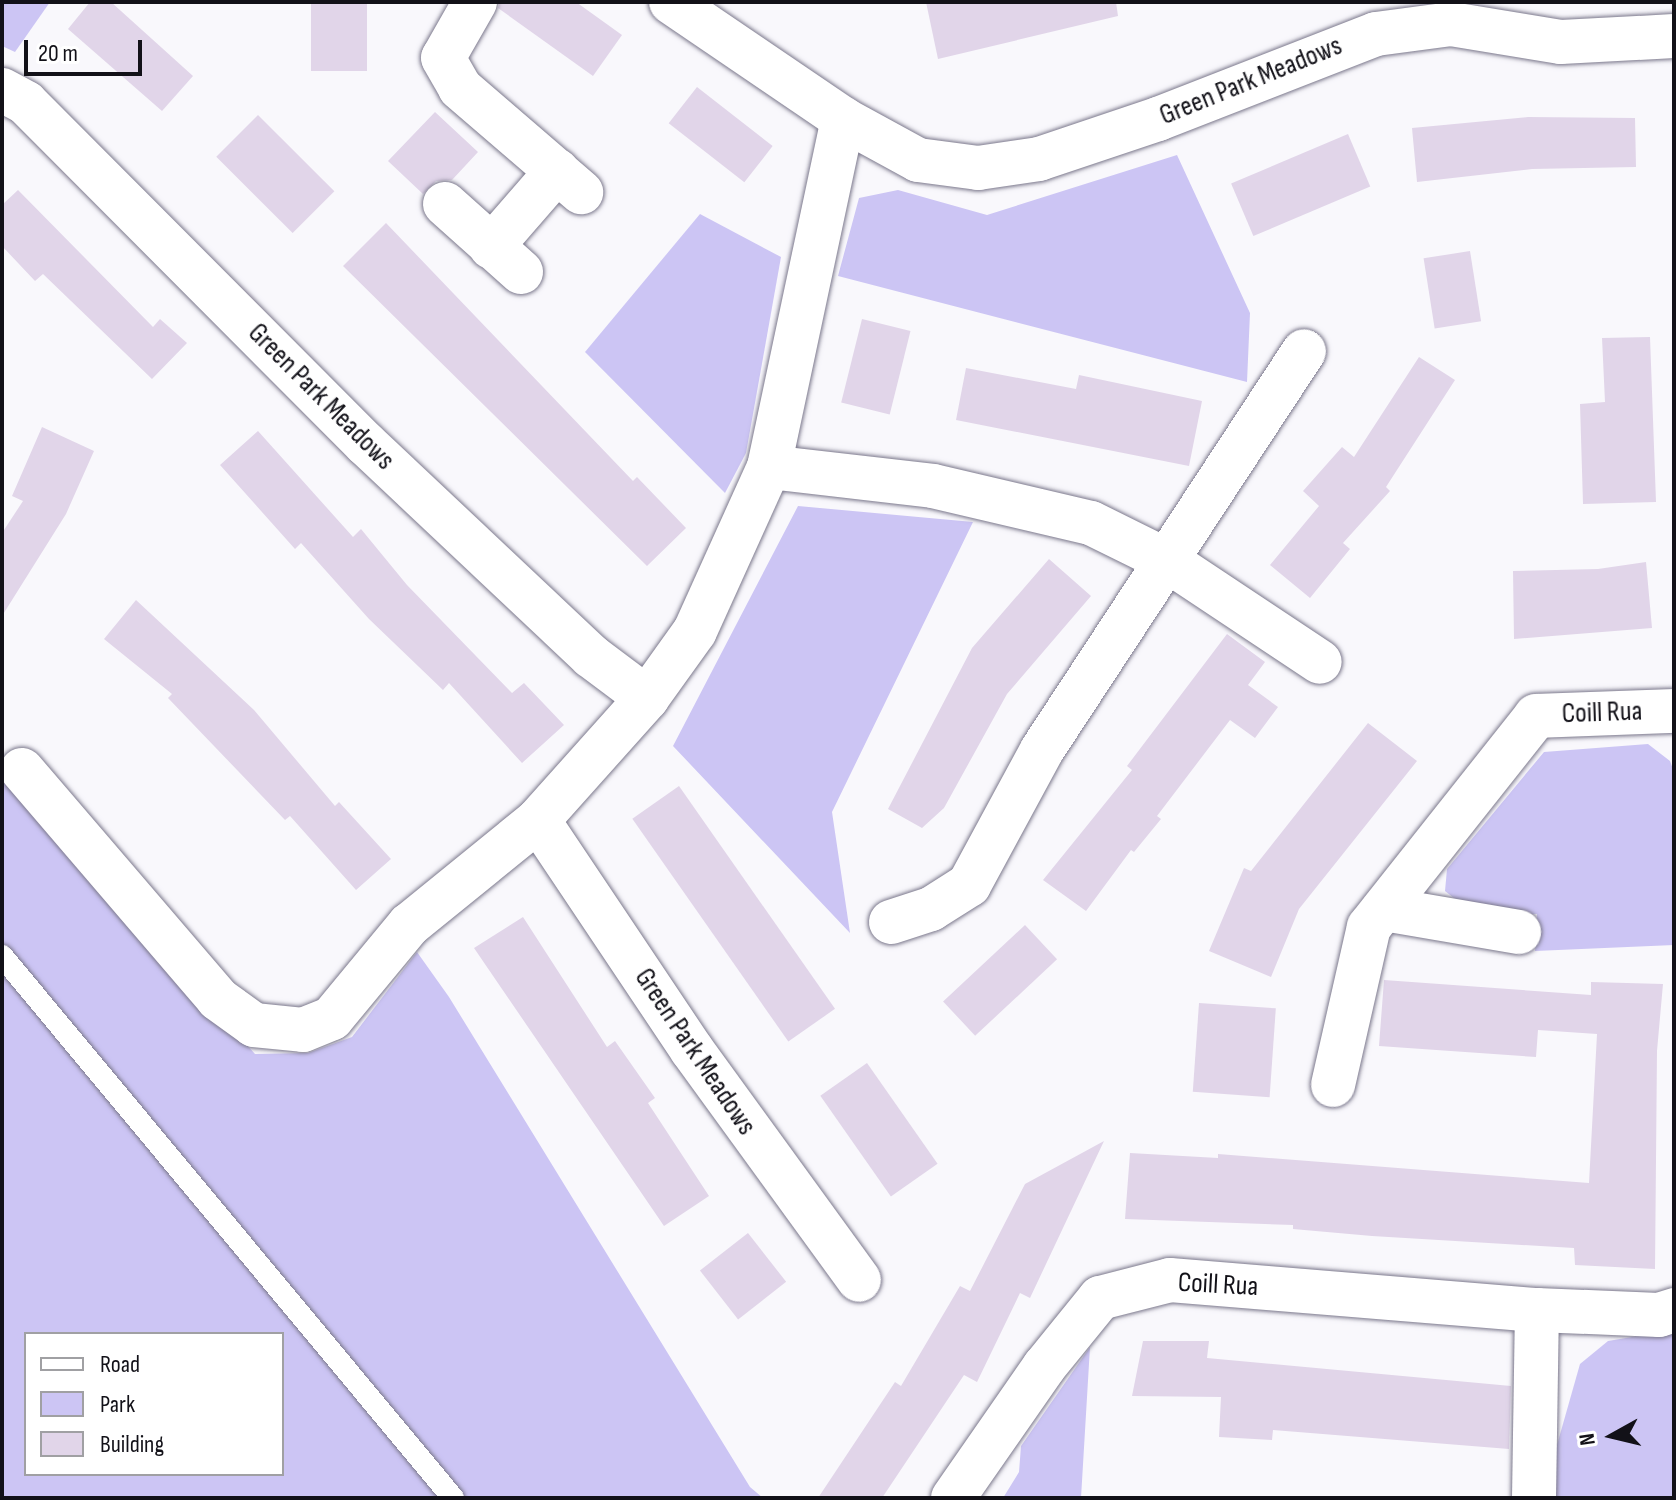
<!DOCTYPE html>
<html>
<head>
<meta charset="utf-8">
<style>
	body { margin:0 }
	#map { position:relative; width:1676px; height:1500px; overflow:hidden; background:#f9f8fc; font-family:"Sofia Sans Condensed",sans-serif }
	div>[style] { position:absolute }
	.green>* { inset:0; background:#ccc5f4 }
	.building>* { inset:0; background:#e1d5e9; transform-origin:0 0 }
	.roads { filter:drop-shadow(0 0 2px #7b788c) drop-shadow(0 0 2px #7b788c) }
	.lane>* { height:22px; margin:-11px; padding:0 11px; transform-origin:11px; border-radius:11px; background:#fff }
	.street>* { height:44px; margin:-22px; padding:0 22px; transform-origin:22px; border-radius:22px; background:#fff }
	span { translate:-50% -50%; white-space:nowrap; text-align:center; line-height:1.15; -webkit-text-stroke:6px #fff; paint-order:stroke }
	.street-label { font-size:28px; color:#121118 }
	.frame { position:absolute; inset:0; border:4px solid #121118; pointer-events:none }
	.legend { position:absolute; left:24px; top:1332px; width:260px; height:144px; box-sizing:border-box; background:#fff; border:2px solid #a0a0a3; margin:0; padding:10px 14px; list-style:none; font-size:24px; color:#121118 }
	.legend li { display:flex; align-items:center; gap:16px; height:40px }
	.legend b { width:40px; border:2px solid #a0a0a3 }
	.north { position:absolute; left:1572px; top:1396px; width:80px; height:80px; -webkit-text-stroke:6px #fff; paint-order:stroke; rotate:262deg; font-size:22px; font-weight:700; line-height:32px; text-align:center; color:#121118 }
	.north::after { content:''; display:block; margin:auto; width:28px; height:36px; background:#121118; clip-path:polygon(50% 0,100% 100%,50% 72%,0 100%) }
	.scale { position:absolute; left:24px; top:40px; width:118px; height:36px; box-sizing:border-box; border:4px solid #121118; border-top:0; padding-left:10px; font-size:24px; line-height:28px; white-space:nowrap; color:#121118; -webkit-text-stroke:6px #fff; paint-order:stroke }
</style>
</head>
<body>
<div id="map">
	<div class="green">
		<div style="clip-path:polygon(2px 2px,50px 2px,15px 52px,2px 46px)"></div>
		<div style="clip-path:polygon(1177px 155px,1250px 313px,1247px 382px,838px 276px,859px 198px,898px 190px,987px 215px)"></div>
		<div style="clip-path:polygon(700px 214px,781px 257px,746px 453px,725px 493px,585px 352px)"></div>
		<div style="clip-path:polygon(798px 506px,973px 522px,832px 812px,850px 933px,673px 746px)"></div>
		<div style="clip-path:polygon(1648px 744px,1670px 761px,1674px 772px,1674px 945px,1535px 951px,1537px 914px,1477px 916px,1445px 891px,1447px 869px,1544px 752px)"></div>
		<div style="clip-path:polygon(evenodd,2px 771px,255px 1054px,308px 1053px,352px 1037px,417px 952px,449px 997px,750px 1487px,763px 1498px,2px 1498px,2px 771px,26px 1334px,282px 1334px,282px 1474px,26px 1474px,26px 1334px)"></div>
		<div style="clip-path:polygon(1674px 1330px,1674px 1498px,1555px 1498px,1555px 1452px,1580px 1364px,1608px 1341px)"></div>
		<div style="clip-path:polygon(1090px 1347px,1081px 1498px,1003px 1498px,1019px 1472px,1021px 1446px)"></div>
	</div>
	<div class="building">
		<div style="clip-path:polygon(90px 2px,111px 2px,193px 76px,162px 111px,68px 29px)"></div>
		<div style="left:311px;top:2px;width:56px;height:69px"></div>
		<div style="clip-path:polygon(500px 2px,576px 2px,622px 35px,593px 76px,498px 8px)"></div>
		<div style="clip-path:polygon(926px 2px,1116px 2px,1118px 16px,938px 59px)"></div>
		<div style="left:697px;top:87px;width:96px;height:46px;rotate:38deg"></div>
		<div style="clip-path:polygon(435px 112px,478px 152px,452px 180px,436px 181px,423px 194px,388px 161px)"></div>
		<div style="left:258px;top:115px;width:108px;height:59px;rotate:45deg"></div>
		<div style="clip-path:polygon(1528px 117px,1635px 118px,1636px 167px,1532px 169px,1417px 182px,1412px 128px)"></div>
		<div style="left:1348px;top:134px;width:57px;height:127px;rotate:67deg"></div>
		<div style="clip-path:polygon(18px 190px,153px 327px,160px 319px,187px 343px,152px 379px,43px 274px,35px 281px,2px 246px,2px 205px)"></div>
		<div style="clip-path:polygon(386px 223px,633px 481px,637px 477px,686px 528px,647px 566px,343px 266px)"></div>
		<div style="left:1470px;top:251px;width:71px;height:47px;rotate:81deg"></div>
		<div style="left:862px;top:319px;width:50px;height:86px;rotate:14deg"></div>
		<div style="clip-path:polygon(1650px 337px,1656px 502px,1583px 504px,1580px 404px,1605px 402px,1602px 338px)"></div>
		<div style="clip-path:polygon(1419px 357px,1455px 380px,1386px 487px,1390px 491px,1343px 543px,1350px 549px,1310px 598px,1270px 565px,1319px 506px,1303px 491px,1342px 447px,1354px 457px)"></div>
		<div style="clip-path:polygon(966px 368px,1076px 389px,1079px 375px,1202px 401px,1189px 466px,956px 420px)"></div>
		<div style="clip-path:polygon(42px 427px,94px 451px,66px 514px,2px 616px,2px 533px,23px 501px,12px 496px)"></div>
		<div style="clip-path:polygon(258px 431px,353px 537px,361px 529px,407px 585px,512px 693px,524px 683px,564px 725px,522px 763px,449px 683px,443px 690px,369px 619px,301px 543px,295px 549px,220px 465px)"></div>
		<div style="clip-path:polygon(1049px 559px,1091px 596px,1007px 694px,944px 808px,922px 828px,888px 809px,972px 648px)"></div>
		<div style="clip-path:polygon(1646px 562px,1652px 628px,1514px 639px,1513px 571px,1598px 569px)"></div>
		<div style="clip-path:polygon(136px 600px,254px 710px,335px 806px,339px 802px,391px 859px,356px 890px,290px 816px,285px 820px,168px 698px,172px 694px,104px 639px)"></div>
		<div style="clip-path:polygon(1227px 634px,1265px 662px,1248px 685px,1278px 707px,1255px 738px,1230px 720px,1157px 816px,1161px 819px,1134px 852px,1131px 850px,1086px 911px,1043px 880px,1132px 770px,1127px 766px)"></div>
		<div style="clip-path:polygon(1368px 723px,1417px 761px,1299px 909px,1271px 977px,1209px 951px,1244px 868px,1251px 871px)"></div>
		<div style="left:679px;top:786px;width:272px;height:57px;rotate:55deg"></div>
		<div style="clip-path:polygon(523px 917px,607px 1047px,615px 1041px,655px 1098px,648px 1103px,709px 1196px,664px 1226px,474px 948px)"></div>
		<div style="left:1025px;top:925px;width:47px;height:112px;rotate:47deg"></div>
		<div style="clip-path:polygon(1384px 980px,1591px 995px,1591px 982px,1663px 984px,1657px 1051px,1655px 1269px,1575px 1265px,1574px 1248px,1372px 1236px,1293px 1229px,1293px 1225px,1125px 1219px,1130px 1153px,1218px 1158px,1218px 1154px,1589px 1183px,1597px 1034px,1538px 1030px,1536px 1057px,1379px 1046px)"></div>
		<div style="left:1199px;top:1003px;width:77px;height:89px;rotate:4deg"></div>
		<div style="left:867px;top:1063px;width:123px;height:57px;rotate:55deg"></div>
		<div style="clip-path:polygon(1104px 1141px,1030px 1298px,1020px 1293px,977px 1382px,964px 1375px,882px 1498px,818px 1498px,895px 1382px,901px 1386px,960px 1286px,970px 1291px,1025px 1184px)"></div>
		<div style="left:748px;top:1233px;width:62px;height:61px;rotate:52deg"></div>
		<div style="clip-path:polygon(1143px 1341px,1209px 1341px,1207px 1358px,1511px 1386px,1509px 1449px,1273px 1430px,1272px 1440px,1219px 1437px,1221px 1397px,1132px 1396px)"></div>
	</div>
	<div class="roads">
		<div class="lane">
			<div style="left:2px;top:956px;width:705px;rotate:50.24deg"></div>
		</div>
		<div class="street">
			<div style="left:475px;top:2px;width:64px;rotate:119.7deg"></div>
			<div style="left:443px;top:58px;width:34px;rotate:60deg"></div>
			<div style="left:460px;top:88px;width:160px;rotate:40.7deg"></div>
			<div style="left:671px;top:2px;width:208px;rotate:34.2deg"></div>
			<div style="left:843px;top:119px;width:85px;rotate:28.7deg"></div>
			<div style="left:918px;top:160px;width:61px;rotate:7.6deg"></div>
			<div style="left:978px;top:168px;width:62px;rotate:-8.4deg"></div>
			<div style="left:1039px;top:159px;width:126px;rotate:-18.6deg"></div>
			<div style="left:1158px;top:119px;width:234px;rotate:-21.3deg"></div>
			<div style="left:1376px;top:34px;width:76px;rotate:-7.6deg"></div>
			<div style="left:1451px;top:24px;width:111px;rotate:9.3deg"></div>
			<div style="left:1561px;top:42px;width:113px;rotate:-3deg"></div>
			<div style="left:2px;top:90px;width:27px;rotate:28deg"></div>
			<div style="left:26px;top:103px;width:482px;rotate:45.1deg"></div>
			<div style="left:366px;top:444px;width:309px;rotate:43.3deg"></div>
			<div style="left:591px;top:656px;width:70px;rotate:36.9deg"></div>
			<div style="left:445px;top:204px;width:102px;rotate:41.8deg"></div>
			<div style="left:491px;top:247px;width:101px;rotate:-49deg"></div>
			<div style="left:769px;top:467px;width:165px;rotate:6.6deg"></div>
			<div style="left:933px;top:486px;width:162px;rotate:13.2deg"></div>
			<div style="left:1091px;top:523px;width:86px;rotate:26.3deg"></div>
			<div style="left:1168px;top:561px;width:182px;rotate:33.6deg"></div>
			<div style="left:22px;top:770px;width:301px;rotate:49.4deg"></div>
			<div style="left:218px;top:999px;width:44px;rotate:35.8deg"></div>
			<div style="left:254px;top:1025px;width:49px;rotate:5.8deg"></div>
			<div style="left:303px;top:1030px;width:31px;rotate:-22deg"></div>
			<div style="left:332px;top:1018px;width:121px;rotate:-50.4deg"></div>
			<div style="left:409px;top:925px;width:166px;rotate:-39.1deg"></div>
			<div style="left:538px;top:820px;width:164px;rotate:-48.2deg"></div>
			<div style="left:647px;top:698px;width:82px;rotate:-54.4deg"></div>
			<div style="left:695px;top:631px;width:180px;rotate:-65.7deg"></div>
			<div style="left:769px;top:467px;width:356px;rotate:-78deg"></div>
			<div style="left:538px;top:820px;width:277px;rotate:56.2deg"></div>
			<div style="left:692px;top:1050px;width:284px;rotate:54deg"></div>
			<div style="left:1384px;top:909px;width:137px;rotate:9.7deg"></div>
			<div style="left:891px;top:922px;width:42px;rotate:-18deg"></div>
			<div style="left:931px;top:909px;width:45px;rotate:-32.3deg"></div>
			<div style="left:969px;top:885px;width:153px;rotate:-61.6deg"></div>
			<div style="left:1042px;top:750px;width:477px;rotate:-56.7deg"></div>
			<div style="left:1333px;top:1085px;width:162px;rotate:-77.2deg"></div>
			<div style="left:1369px;top:927px;width:269px;rotate:-51.6deg"></div>
			<div style="left:1536px;top:716px;width:138px;rotate:-2.1deg"></div>
			<div style="left:953px;top:1498px;width:160px;rotate:-55.2deg"></div>
			<div style="left:1044px;top:1367px;width:89px;rotate:-50.9deg"></div>
			<div style="left:1100px;top:1298px;width:72px;rotate:-14.4deg"></div>
			<div style="left:1170px;top:1280px;width:368px;rotate:4.7deg"></div>
			<div style="left:1537px;top:1310px;width:122px;rotate:2.3deg"></div>
			<div style="left:1659px;top:1315px;width:16px;rotate:-18deg"></div>
			<div style="left:1534px;top:1498px;width:188px;rotate:-89.1deg"></div>
		</div>
	</div>
	<div class="street-label">
		<span style="left:1251px;top:81px;rotate:-22deg">Green Park Meadows</span>
		<span style="left:321px;top:397px;rotate:45deg">Green Park Meadows</span>
		<span style="left:1602px;top:713px;rotate:-2deg">Coill Rua</span>
		<span style="left:695px;top:1052px;rotate:56deg">Green Park Meadows</span>
		<span style="left:1218px;top:1285px;rotate:3deg">Coill Rua</span>
	</div>
	<div class="frame"></div>
	<ul class="legend">
	<li><b style="height:10px;background:#fff"></b>Road</li>
	<li><b style="height:22px;background:#ccc5f4"></b>Park</li>
	<li><b style="height:22px;background:#e1d5e9"></b>Building</li>
	</ul>
	<div class="north">N</div>
	<div class="scale">20 m</div>
</div>
</body>
</html>
